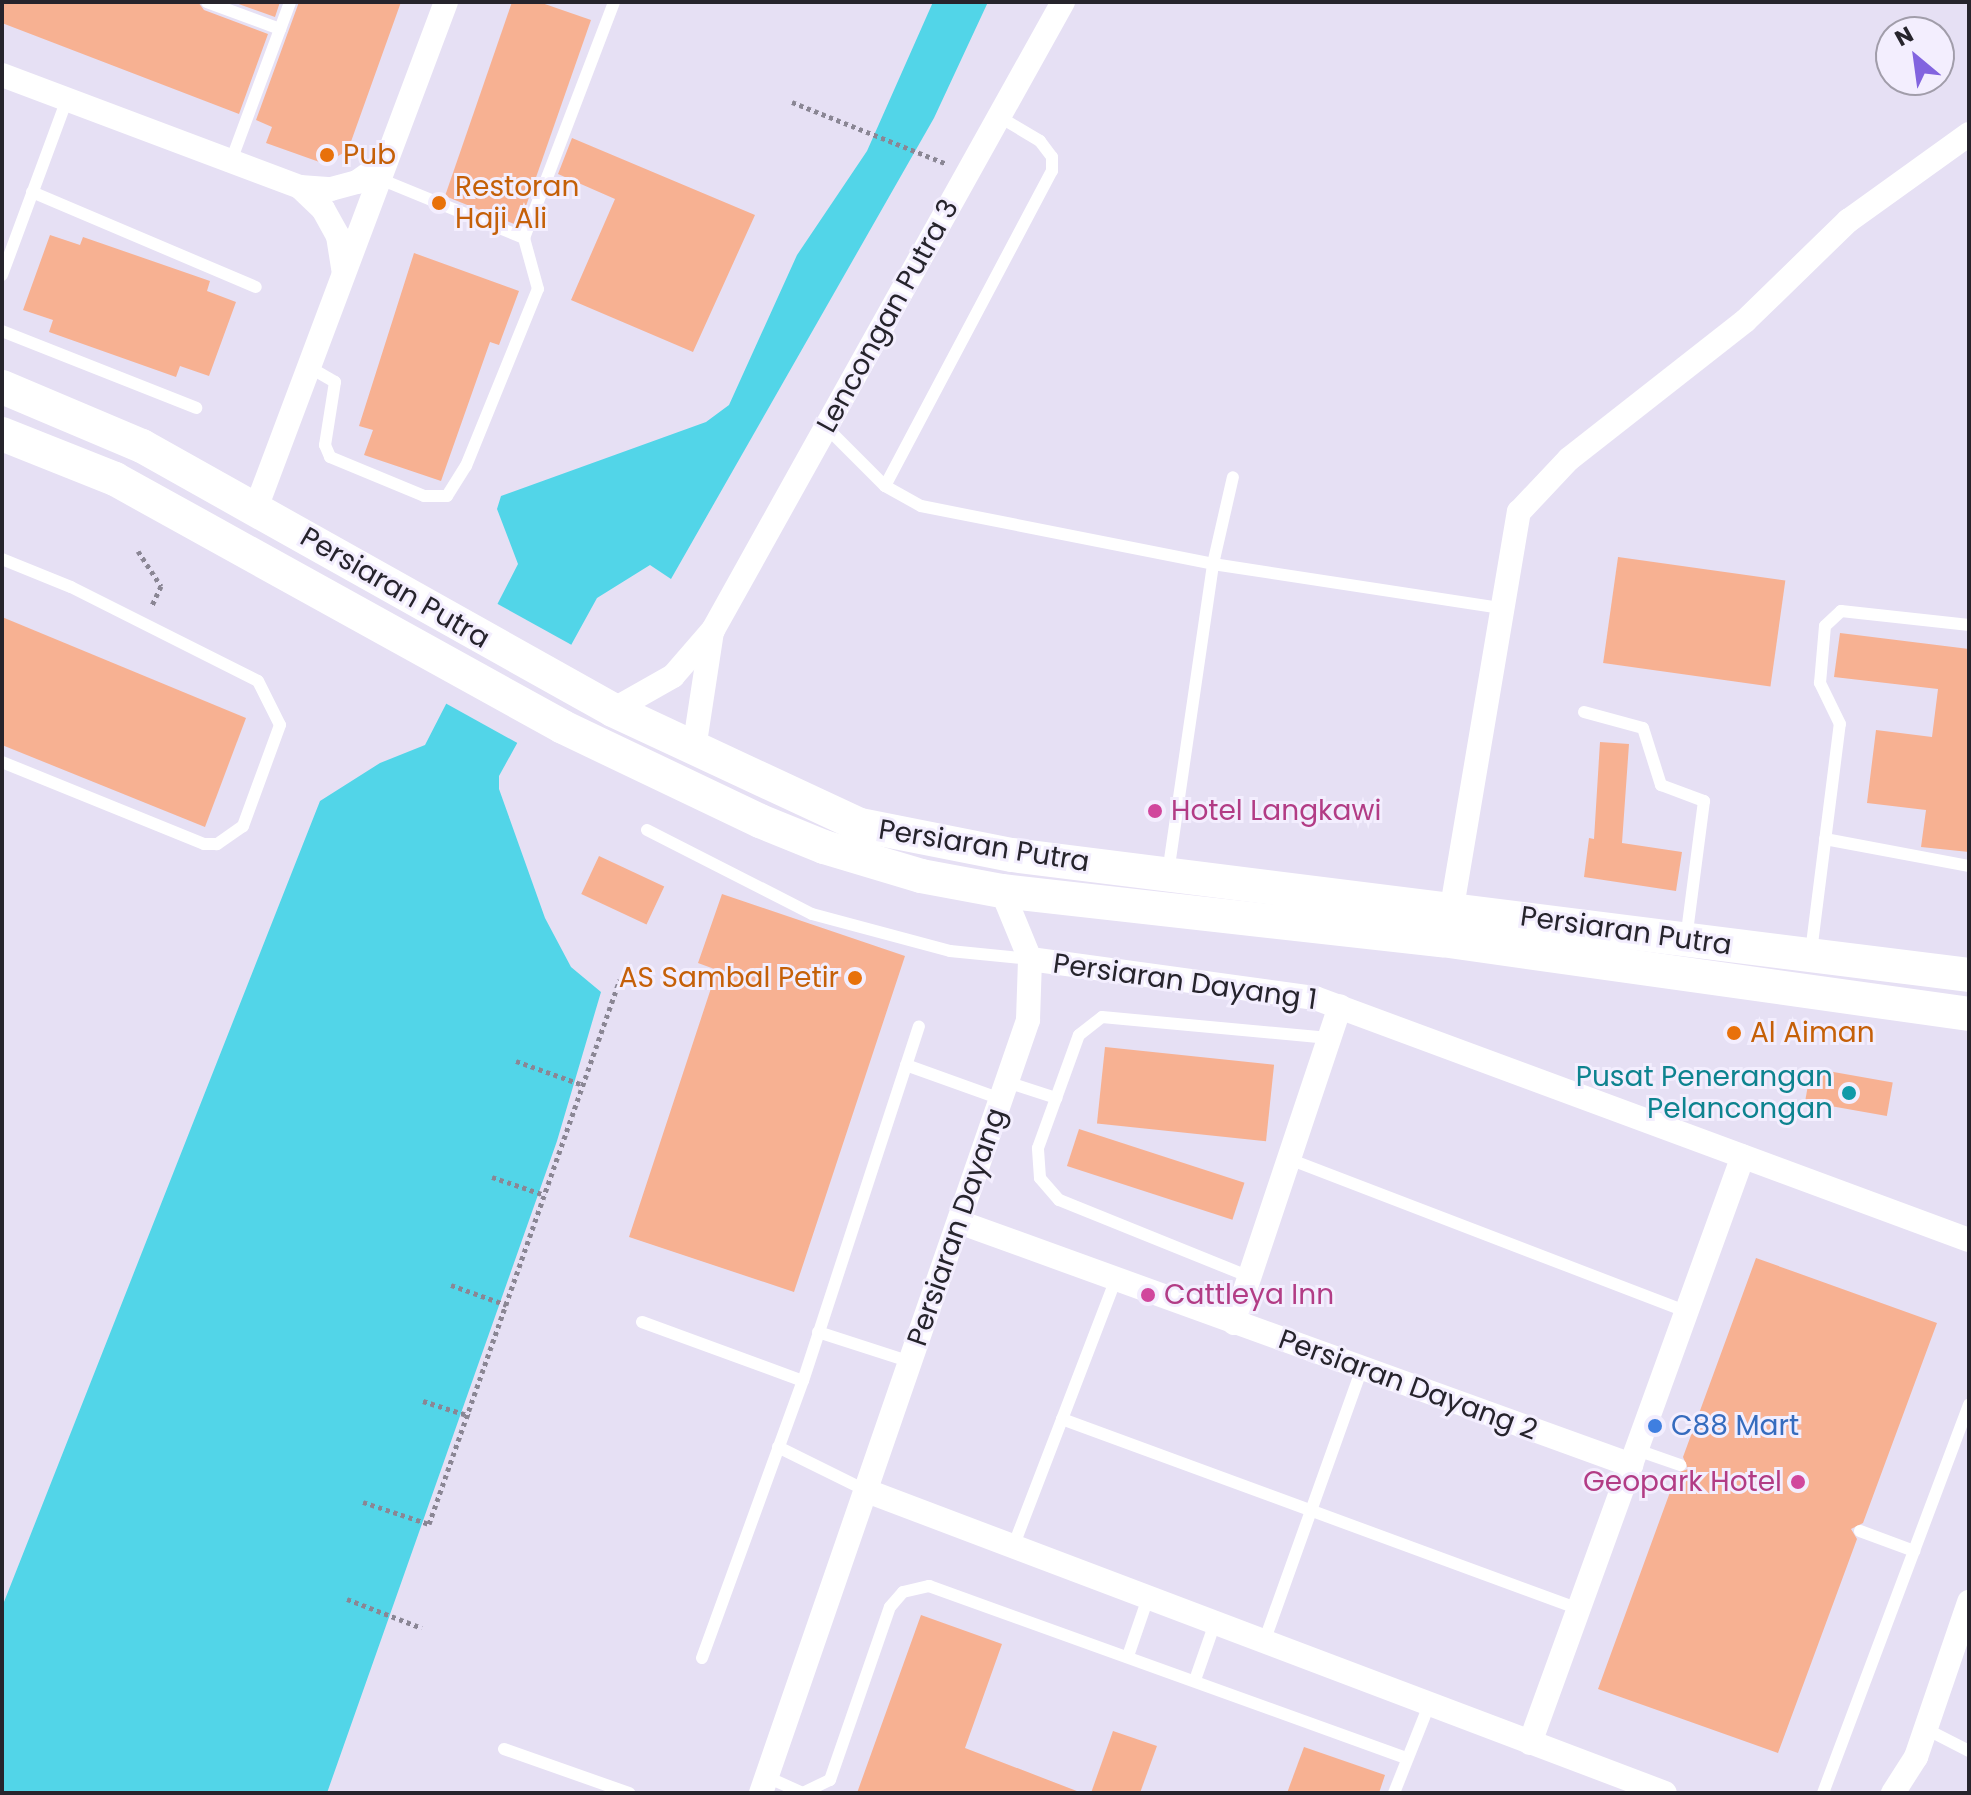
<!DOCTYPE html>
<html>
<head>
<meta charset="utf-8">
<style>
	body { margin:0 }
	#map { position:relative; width:1971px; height:1795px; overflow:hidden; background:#e6e0f4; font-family:Poppins,sans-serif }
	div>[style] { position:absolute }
	.water>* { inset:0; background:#52d5e8 }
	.pier>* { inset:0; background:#e6e0f4; transform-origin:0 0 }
	.building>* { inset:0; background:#f7b192; transform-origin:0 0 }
	.path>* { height:5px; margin-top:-2.5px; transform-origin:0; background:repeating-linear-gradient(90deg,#8a8694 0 4px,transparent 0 8px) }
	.lane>* { height:12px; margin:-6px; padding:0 6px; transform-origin:6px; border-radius:6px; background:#fff }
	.street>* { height:24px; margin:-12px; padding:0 12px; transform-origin:12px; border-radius:12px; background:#fff }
	.secondary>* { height:34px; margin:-17px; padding:0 17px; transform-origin:17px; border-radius:17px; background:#fff }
	.dots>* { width:22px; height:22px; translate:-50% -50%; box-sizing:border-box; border:4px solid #f3eefe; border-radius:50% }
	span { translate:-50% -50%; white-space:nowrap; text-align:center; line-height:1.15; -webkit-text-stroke:6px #f3eefe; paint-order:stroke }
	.food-label { font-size:28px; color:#c56008 }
	.left { translate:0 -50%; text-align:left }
	.right { translate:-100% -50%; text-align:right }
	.street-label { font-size:28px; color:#26242c }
	.hotel-label { font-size:28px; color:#b23c85 }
	.culture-label { font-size:28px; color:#0d838f }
	.shop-label { font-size:28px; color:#366cbe }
	.frame { position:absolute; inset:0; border:4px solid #26242c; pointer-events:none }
	.north { position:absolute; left:1875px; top:16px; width:80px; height:80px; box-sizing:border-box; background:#f3eefe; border:2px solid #a19daa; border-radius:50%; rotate:331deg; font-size:22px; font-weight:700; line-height:32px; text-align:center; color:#26242c }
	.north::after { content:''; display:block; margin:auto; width:28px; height:36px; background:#8264df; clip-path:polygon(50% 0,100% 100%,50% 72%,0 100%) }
</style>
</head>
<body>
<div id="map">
	<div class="water">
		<div style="clip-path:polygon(933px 2px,988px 2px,934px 118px,671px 579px,650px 565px,597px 598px,499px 776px,499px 789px,545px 918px,571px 967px,601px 992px,557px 1141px,327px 1793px,2px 1793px,2px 1607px,320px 801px,380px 763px,425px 745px,518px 564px,497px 509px,501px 496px,706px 422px,729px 405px,797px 255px,867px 151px)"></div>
	</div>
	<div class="pier">
		<div style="left:494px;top:602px;width:93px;height:112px;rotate:29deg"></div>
	</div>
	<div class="building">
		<div style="clip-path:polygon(2px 2px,198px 2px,204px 10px,268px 34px,239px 114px,2px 23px)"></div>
		<div style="clip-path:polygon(233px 2px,280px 2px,275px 17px)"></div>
		<div style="clip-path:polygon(299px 2px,401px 2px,348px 150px,325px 164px,266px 143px,272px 127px,256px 120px)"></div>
		<div style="clip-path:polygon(512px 2px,539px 2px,591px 20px,519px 226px,445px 196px)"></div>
		<div style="clip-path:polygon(572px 138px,755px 215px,693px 352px,571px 300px,615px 199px,558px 174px)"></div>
		<div style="clip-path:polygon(50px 235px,80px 245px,83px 237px,210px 281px,207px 291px,236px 302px,209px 376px,180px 366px,176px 377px,49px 332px,53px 320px,23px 310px)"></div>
		<div style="clip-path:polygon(414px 253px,519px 291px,499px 345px,490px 342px,441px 481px,364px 455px,373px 430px,359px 426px)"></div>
		<div style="left:1618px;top:557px;width:169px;height:107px;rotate:8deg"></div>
		<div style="clip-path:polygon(2px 617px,246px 718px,205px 827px,2px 745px)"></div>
		<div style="clip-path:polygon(1840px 633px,1969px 649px,1969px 852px,1921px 847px,1926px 810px,1867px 803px,1876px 730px,1932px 737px,1938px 689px,1834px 677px)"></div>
		<div style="clip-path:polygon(1600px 742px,1629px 744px,1622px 843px,1682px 852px,1676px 891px,1584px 877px,1589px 838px,1594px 839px)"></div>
		<div style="left:599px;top:856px;width:72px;height:42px;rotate:25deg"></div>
		<div style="clip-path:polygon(722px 894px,905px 956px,794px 1292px,629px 1237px,717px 970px,698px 963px)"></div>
		<div style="left:1105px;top:1047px;width:170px;height:77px;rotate:6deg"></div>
		<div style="left:1811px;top:1068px;width:83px;height:34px;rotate:10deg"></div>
		<div style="left:1079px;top:1129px;width:174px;height:39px;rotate:18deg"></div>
		<div style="clip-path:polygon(1756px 1258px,1937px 1323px,1863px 1523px,1851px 1529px,1857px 1539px,1778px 1753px,1598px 1689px,1677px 1473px,1688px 1469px,1683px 1457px)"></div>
		<div style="clip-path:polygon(921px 1615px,1002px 1644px,965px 1748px,1082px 1793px,857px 1793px)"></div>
		<div style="clip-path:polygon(1113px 1731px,1157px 1746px,1140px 1793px,1091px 1793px)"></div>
		<div style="clip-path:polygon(1304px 1747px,1385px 1775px,1379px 1793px,1287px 1793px)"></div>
	</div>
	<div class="path">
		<div style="left:792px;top:102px;width:167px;rotate:21.8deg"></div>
		<div style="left:138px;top:551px;width:42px;rotate:56.7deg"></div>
		<div style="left:161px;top:586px;width:23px;rotate:115deg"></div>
		<div style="left:516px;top:1061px;width:71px;rotate:19.7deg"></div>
		<div style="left:492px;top:1177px;width:56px;rotate:18.8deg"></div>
		<div style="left:451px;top:1285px;width:59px;rotate:19.7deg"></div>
		<div style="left:423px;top:1401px;width:49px;rotate:17.7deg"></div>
		<div style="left:363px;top:1502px;width:70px;rotate:18.4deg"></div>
		<div style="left:429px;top:1524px;width:577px;rotate:-70.69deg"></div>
		<div style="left:347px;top:1599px;width:80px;rotate:21.1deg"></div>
	</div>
	<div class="lane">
		<div style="left:207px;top:2px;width:78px;rotate:20.3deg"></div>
		<div style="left:231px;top:161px;width:170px;rotate:-69.6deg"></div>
		<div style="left:380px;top:179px;width:156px;rotate:22.3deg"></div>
		<div style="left:32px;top:192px;width:243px;rotate:23deg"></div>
		<div style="left:2px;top:275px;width:188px;rotate:-69.7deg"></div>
		<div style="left:2px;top:331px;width:209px;rotate:21.6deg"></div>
		<div style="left:309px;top:367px;width:30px;rotate:30deg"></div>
		<div style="left:335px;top:382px;width:64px;rotate:99deg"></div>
		<div style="left:325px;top:445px;width:13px;rotate:67deg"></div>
		<div style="left:330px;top:457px;width:102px;rotate:22.5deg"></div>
		<div style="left:424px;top:496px;width:23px"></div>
		<div style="left:447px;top:496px;width:36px;rotate:-58deg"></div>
		<div style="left:466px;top:466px;width:191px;rotate:-67.9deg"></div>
		<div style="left:538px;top:289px;width:53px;rotate:-105.4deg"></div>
		<div style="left:524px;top:238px;width:253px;rotate:-69.1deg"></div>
		<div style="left:827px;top:428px;width:82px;rotate:45deg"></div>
		<div style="left:885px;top:486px;width:41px;rotate:29.1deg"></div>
		<div style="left:921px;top:506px;width:298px;rotate:11.2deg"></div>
		<div style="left:1213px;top:564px;width:290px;rotate:8.7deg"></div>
		<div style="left:885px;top:486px;width:357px;rotate:-62.1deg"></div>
		<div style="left:1052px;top:171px;width:14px;rotate:-90deg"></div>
		<div style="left:1052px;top:157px;width:20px;rotate:-127deg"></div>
		<div style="left:1040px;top:141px;width:49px;rotate:-149.2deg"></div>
		<div style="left:2px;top:559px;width:74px;rotate:22.1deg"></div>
		<div style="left:71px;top:587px;width:209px;rotate:26.7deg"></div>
		<div style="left:258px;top:681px;width:49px;rotate:63.4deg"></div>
		<div style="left:280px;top:725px;width:108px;rotate:110.1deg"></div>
		<div style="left:243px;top:826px;width:32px;rotate:145deg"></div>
		<div style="left:217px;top:844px;width:13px;rotate:180deg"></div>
		<div style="left:204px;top:844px;width:218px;rotate:-157.9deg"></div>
		<div style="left:1584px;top:712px;width:61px;rotate:15.2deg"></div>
		<div style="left:1643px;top:728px;width:60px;rotate:72.5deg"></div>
		<div style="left:1661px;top:785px;width:46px;rotate:20.4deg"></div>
		<div style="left:1704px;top:801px;width:139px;rotate:97.4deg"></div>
		<div style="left:647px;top:830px;width:185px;rotate:27deg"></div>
		<div style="left:812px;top:914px;width:143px;rotate:15deg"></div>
		<div style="left:950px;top:951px;width:80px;rotate:5.7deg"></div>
		<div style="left:1825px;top:839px;width:147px;rotate:10.6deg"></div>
		<div style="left:1168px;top:873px;width:312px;rotate:-81.7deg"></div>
		<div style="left:1213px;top:564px;width:89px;rotate:-77.1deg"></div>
		<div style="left:1811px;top:952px;width:230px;rotate:-82.8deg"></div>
		<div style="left:1840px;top:724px;width:46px;rotate:-116deg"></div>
		<div style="left:1820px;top:683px;width:57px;rotate:-85deg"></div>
		<div style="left:1825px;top:626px;width:22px;rotate:-43deg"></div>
		<div style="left:1841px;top:611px;width:129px;rotate:6.2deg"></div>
		<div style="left:906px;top:1065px;width:101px;rotate:19.7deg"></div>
		<div style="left:1007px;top:1082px;width:52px;rotate:18.1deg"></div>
		<div style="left:1289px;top:1159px;width:426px;rotate:21deg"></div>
		<div style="left:1250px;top:1277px;width:206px;rotate:-158deg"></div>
		<div style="left:1059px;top:1200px;width:29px;rotate:-131deg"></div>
		<div style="left:1040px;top:1178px;width:30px;rotate:-94deg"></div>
		<div style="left:1038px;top:1148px;width:120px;rotate:-70.1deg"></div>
		<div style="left:1079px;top:1035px;width:29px;rotate:-38deg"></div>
		<div style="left:1102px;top:1017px;width:228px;rotate:5.3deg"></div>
		<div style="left:642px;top:1322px;width:171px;rotate:20.1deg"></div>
		<div style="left:818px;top:1332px;width:98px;rotate:17.9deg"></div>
		<div style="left:1062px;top:1419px;width:551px;rotate:20.18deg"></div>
		<div style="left:778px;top:1447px;width:99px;rotate:26.3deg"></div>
		<div style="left:1637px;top:1450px;width:46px;rotate:19.2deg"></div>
		<div style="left:1860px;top:1531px;width:58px;rotate:20.3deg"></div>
		<div style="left:1013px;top:1547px;width:287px;rotate:-69deg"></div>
		<div style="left:1264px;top:1642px;width:291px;rotate:-70.3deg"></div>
		<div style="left:1128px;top:1656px;width:61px;rotate:-71deg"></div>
		<div style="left:702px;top:1658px;width:295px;rotate:-70deg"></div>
		<div style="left:803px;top:1381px;width:373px;rotate:-71.9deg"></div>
		<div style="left:1195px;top:1680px;width:60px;rotate:-70.7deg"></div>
		<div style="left:1926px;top:1729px;width:48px;rotate:27.1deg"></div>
		<div style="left:504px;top:1749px;width:133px;rotate:19.4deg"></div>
		<div style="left:767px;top:1777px;width:39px;rotate:24deg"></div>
		<div style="left:803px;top:1793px;width:30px;rotate:-26deg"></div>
		<div style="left:830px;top:1780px;width:183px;rotate:-70.9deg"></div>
		<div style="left:890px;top:1607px;width:20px;rotate:-49deg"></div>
		<div style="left:903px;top:1592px;width:27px;rotate:-13deg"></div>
		<div style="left:929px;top:1586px;width:507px;rotate:19.83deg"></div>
		<div style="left:1394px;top:1793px;width:95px;rotate:-68.3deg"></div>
		<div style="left:1823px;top:1793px;width:415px;rotate:-69.4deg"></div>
	</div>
	<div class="street">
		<div style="left:2px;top:75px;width:318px;rotate:20.6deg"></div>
		<div style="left:300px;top:187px;width:31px;rotate:4deg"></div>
		<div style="left:331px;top:189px;width:27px;rotate:-15deg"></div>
		<div style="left:357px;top:182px;width:35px;rotate:-35deg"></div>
		<div style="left:300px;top:187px;width:32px;rotate:44deg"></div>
		<div style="left:323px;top:209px;width:31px;rotate:61deg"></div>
		<div style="left:338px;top:236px;width:36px;rotate:81deg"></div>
		<div style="left:256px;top:508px;width:540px;rotate:-69.42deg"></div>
		<div style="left:613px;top:710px;width:69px;rotate:-29.5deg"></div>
		<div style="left:673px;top:676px;width:61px;rotate:-49deg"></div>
		<div style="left:713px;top:630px;width:719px;rotate:-60.87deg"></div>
		<div style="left:694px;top:749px;width:118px;rotate:-81.3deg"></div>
		<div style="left:1452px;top:907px;width:401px;rotate:-80.4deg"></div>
		<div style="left:1519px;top:512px;width:73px;rotate:-46.7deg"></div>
		<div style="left:1569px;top:459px;width:224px;rotate:-38.1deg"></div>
		<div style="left:1745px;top:321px;width:144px;rotate:-44.2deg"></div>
		<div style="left:1848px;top:221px;width:149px;rotate:-35.7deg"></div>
		<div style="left:1030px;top:959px;width:288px;rotate:7.8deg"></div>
		<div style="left:1315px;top:998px;width:697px;rotate:20.31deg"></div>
		<div style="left:959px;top:1222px;width:715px;rotate:19.88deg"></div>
		<div style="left:1234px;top:1323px;width:334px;rotate:-71.5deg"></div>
		<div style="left:867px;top:1491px;width:853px;rotate:20.73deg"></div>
		<div style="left:1530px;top:1743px;width:624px;rotate:-70.06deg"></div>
		<div style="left:761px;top:1793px;width:818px;rotate:-70.94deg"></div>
		<div style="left:1028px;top:1020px;width:61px;rotate:-88.1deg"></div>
		<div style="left:1030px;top:959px;width:74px;rotate:-112.4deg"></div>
		<div style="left:1893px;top:1793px;width:43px;rotate:-57.4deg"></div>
		<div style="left:1916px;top:1757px;width:164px;rotate:-71.1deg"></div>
	</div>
	<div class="secondary">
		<div style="left:2px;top:387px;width:152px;rotate:22.9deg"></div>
		<div style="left:142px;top:446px;width:540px;rotate:29.27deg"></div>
		<div style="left:613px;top:710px;width:272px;rotate:25deg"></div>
		<div style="left:860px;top:825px;width:155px;rotate:11.2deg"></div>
		<div style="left:1012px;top:855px;width:964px;rotate:7.15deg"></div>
		<div style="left:2px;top:434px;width:122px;rotate:21.7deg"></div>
		<div style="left:115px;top:479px;width:512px;rotate:28.97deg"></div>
		<div style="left:563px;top:727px;width:218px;rotate:25.5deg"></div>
		<div style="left:760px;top:821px;width:69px;rotate:22.1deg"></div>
		<div style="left:824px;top:847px;width:101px;rotate:16.6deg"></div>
		<div style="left:921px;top:876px;width:82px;rotate:10.5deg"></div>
		<div style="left:1002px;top:891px;width:443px;rotate:6.4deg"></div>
		<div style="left:1442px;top:940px;width:532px;rotate:7.99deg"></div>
	</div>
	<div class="dots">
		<div style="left:327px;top:155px;background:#e8710a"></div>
		<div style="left:439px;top:203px;background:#e8710a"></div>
		<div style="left:1155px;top:811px;background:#d1479c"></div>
		<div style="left:855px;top:978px;background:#e8710a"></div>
		<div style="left:1734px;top:1033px;background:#e8710a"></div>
		<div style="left:1849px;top:1093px;background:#0f9aa8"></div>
		<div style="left:1148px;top:1295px;background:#d1479c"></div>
		<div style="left:1655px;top:1426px;background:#3f7fe0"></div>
		<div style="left:1798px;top:1482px;background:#d1479c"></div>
	</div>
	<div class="food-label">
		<span class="left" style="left:343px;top:155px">Pub</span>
		<span class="left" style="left:455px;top:203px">Restoran<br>Haji Ali</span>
		<span class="right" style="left:839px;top:978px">AS Sambal Petir</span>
		<span class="left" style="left:1750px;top:1033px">Al Aiman</span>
	</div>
	<div class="street-label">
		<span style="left:888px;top:316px;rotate:-61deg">Lencongan Putra 3</span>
		<span style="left:395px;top:588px;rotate:30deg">Persiaran Putra</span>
		<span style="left:984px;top:846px;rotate:9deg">Persiaran Putra</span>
		<span style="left:1626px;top:931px;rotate:8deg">Persiaran Putra</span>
		<span style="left:1185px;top:982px;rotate:8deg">Persiaran Dayang 1</span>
		<span style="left:957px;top:1227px;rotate:-71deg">Persiaran Dayang</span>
		<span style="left:1408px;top:1385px;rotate:20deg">Persiaran Dayang 2</span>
	</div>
	<div class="hotel-label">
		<span class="left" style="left:1171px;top:811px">Hotel Langkawi</span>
		<span class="left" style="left:1164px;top:1295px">Cattleya Inn</span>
		<span class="right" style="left:1782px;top:1482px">Geopark Hotel</span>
	</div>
	<div class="culture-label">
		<span class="right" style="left:1833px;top:1093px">Pusat Penerangan<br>Pelancongan</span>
	</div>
	<div class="shop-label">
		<span class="left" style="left:1671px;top:1426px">C88 Mart</span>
	</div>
	<div class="frame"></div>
	<div class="north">N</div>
</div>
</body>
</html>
